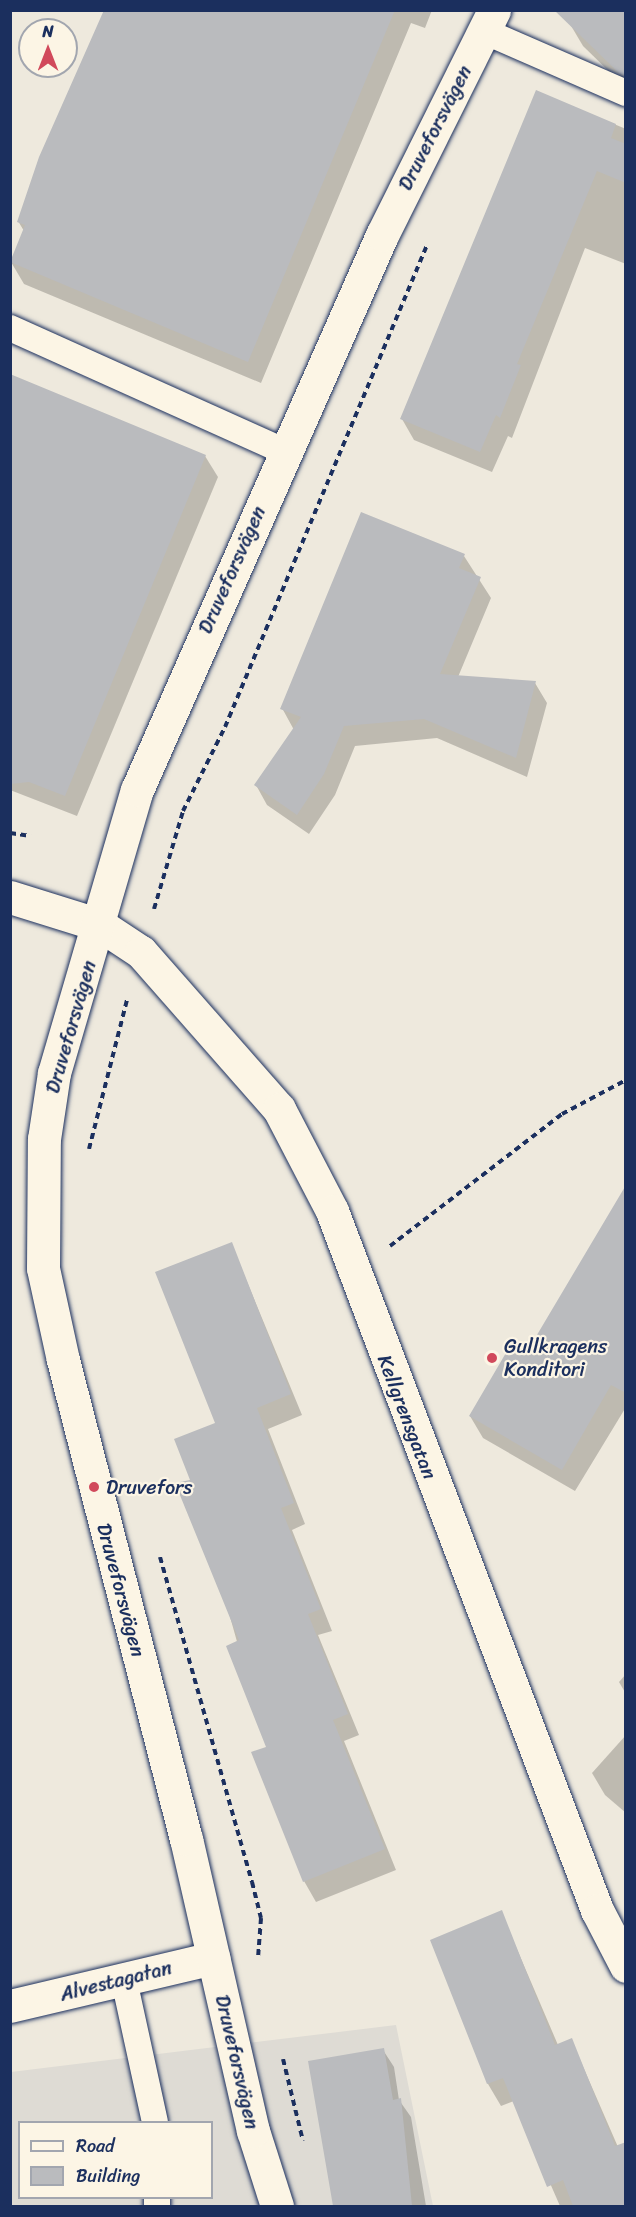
<!DOCTYPE html>
<html>
<head>
<meta charset="utf-8">
<style>
	body { margin:0 }
	#map { position:relative; width:636px; height:2217px; overflow:hidden; background:#eee9dd; font-family:Sriracha,sans-serif }
	div>[style] { position:absolute }
	.built>* { inset:0; background:#dedbd4 }
	.shadow>* { inset:0; background:#0003 }
	.building>* { inset:0; background:#babbbe }
	.path>* { height:4px; margin-top:-2px; transform-origin:0; background:repeating-linear-gradient(90deg,#1b2f5e 0 6px,transparent 0 10.5px) }
	.roads { filter:drop-shadow(0 0 2px #1b2f5e) drop-shadow(0 0 2px #1b2f5e) }
	.lane>* { height:26px; margin:-13px; padding:0 13px; transform-origin:13px; border-radius:13px; background:#fcf5e5 }
	.street>* { height:33px; margin:-16.5px; padding:0 16.5px; transform-origin:16.5px; border-radius:16.5px; background:#fcf5e5 }
	.secondary>* { height:33px; margin:-16.5px; padding:0 16.5px; transform-origin:16.5px; border-radius:16.5px; background:#fcf5e5 }
	.dots>* { width:16px; height:16px; translate:-50% -50%; box-sizing:border-box; border:3px solid #fcf5e5; border-radius:50% }
	span { translate:-50% -50%; white-space:nowrap; text-align:center; line-height:1.15; -webkit-text-stroke:4.5px #fcf5e5; paint-order:stroke }
	.street-label { font-size:20px; color:#1b2f5e }
	.poi-label { font-size:20px; color:#1b2f5e }
	.left { translate:0 -50%; text-align:left }
	.frame { position:absolute; inset:0; border:12px solid #1b2f5e; pointer-events:none }
	.legend { position:absolute; left:18px; top:2121px; width:195px; height:78px; box-sizing:border-box; background:#fcf5e5; border:2px solid #a2a6af; margin:0; padding:8px 10px; list-style:none; font-size:18px; color:#1b2f5e }
	.legend li { display:flex; align-items:center; gap:12px; height:30px }
	.legend b { width:30px; border:2px solid #a2a6af }
	.north { position:absolute; left:18px; top:18px; width:60px; height:60px; box-sizing:border-box; background:#fcf5e5; border:2px solid #a2a6af; border-radius:50%; rotate:0deg; font-size:16px; font-weight:700; line-height:24px; text-align:center; color:#1b2f5e }
	.north::after { content:''; display:block; margin:auto; width:21px; height:27px; background:#d1495b; clip-path:polygon(50% 0,100% 100%,50% 72%,0 100%) }
</style>
</head>
<body>
<div id="map">
	<div class="built">
		<div style="clip-path:polygon(evenodd,396px 2025px,433px 2206px,11px 2206px,11px 2072px,396px 2025px,20px 2122px,212px 2122px,212px 2198px,20px 2198px,20px 2122px)"></div>
	</div>
	<div class="shadow">
		<div style="clip-path:polygon(105px 10px,432px 10px,425px 28px,411px 23px,261px 383px,24px 284px,11px 262px,24px 231px,18px 221px)"></div>
		<div style="clip-path:polygon(626px 10px,626px 88px,583px 46px,570px 24px)"></div>
		<div style="clip-path:polygon(537px 92px,626px 129px,626px 264px,585px 248px,512px 438px,508px 436px,492px 472px,414px 440px,402px 419px)"></div>
		<div style="clip-path:polygon(10px 375px,205px 456px,218px 477px,77px 816px,10px 790px)"></div>
		<div style="clip-path:polygon(464px 556px,491px 598px,458px 677px,535px 683px,547px 703px,527px 777px,437px 738px,355px 746px,335px 795px,309px 834px,267px 805px,256px 785px,294px 730px,282px 708px)"></div>
		<div style="clip-path:polygon(626px 1198px,626px 1407px,575px 1491px,483px 1438px,470px 1416px,528px 1352px)"></div>
		<div style="clip-path:polygon(231px 1243px,302px 1415px,268px 1429px,305px 1524px,292px 1530px,332px 1631px,318px 1635px,359px 1735px,344px 1741px,396px 1870px,316px 1902px,304px 1881px,192px 1481px,216px 1424px)"></div>
		<div style="clip-path:polygon(626px 1674px,626px 1694px,619px 1682px)"></div>
		<div style="clip-path:polygon(626px 1735px,626px 1813px,605px 1795px,592px 1773px)"></div>
		<div style="clip-path:polygon(501px 1912px,558px 2045px,571px 2039px,618px 2147px,626px 2144px,626px 2206px,560px 2206px,514px 2101px,501px 2106px,488px 2084px,432px 1941px)"></div>
		<div style="clip-path:polygon(383px 2050px,394px 2067px,399px 2100px,411px 2117px,426px 2206px,335px 2206px,309px 2063px)"></div>
	</div>
	<div class="building">
		<div style="clip-path:polygon(104px 10px,395px 10px,248px 362px,10px 262px,25px 225px,17px 222px,39px 157px)"></div>
		<div style="clip-path:polygon(554px 10px,626px 10px,626px 76px,619px 73px)"></div>
		<div style="clip-path:polygon(536px 90px,616px 124px,611px 138px,626px 144px,626px 183px,597px 171px,517px 364px,521px 365px,500px 418px,496px 415px,480px 452px,400px 419px)"></div>
		<div style="clip-path:polygon(10px 374px,206px 455px,65px 796px,29px 782px,10px 784px)"></div>
		<div style="clip-path:polygon(361px 512px,465px 554px,459px 568px,481px 577px,440px 674px,536px 681px,516px 758px,424px 719px,344px 726px,324px 774px,297px 815px,254px 785px,301px 717px,280px 709px)"></div>
		<div style="clip-path:polygon(626px 1185px,626px 1393px,611px 1385px,562px 1470px,469px 1416px,513px 1341px,528px 1350px)"></div>
		<div style="clip-path:polygon(232px 1242px,291px 1394px,257px 1408px,294px 1503px,281px 1508px,321px 1609px,308px 1614px,348px 1714px,333px 1720px,385px 1849px,303px 1882px,251px 1752px,266px 1747px,226px 1646px,239px 1640px,175px 1483px,190px 1480px,174px 1439px,215px 1423px,155px 1272px)"></div>
		<div style="clip-path:polygon(502px 1910px,555px 2045px,572px 2038px,615px 2146px,626px 2142px,626px 2206px,573px 2206px,563px 2180px,547px 2187px,503px 2078px,487px 2084px,430px 1940px)"></div>
		<div style="clip-path:polygon(384px 2048px,393px 2100px,401px 2098px,412px 2206px,333px 2206px,308px 2061px)"></div>
	</div>
	<div class="path">
		<div style="left:10px;top:833px;width:21px;rotate:8deg"></div>
		<div style="left:154px;top:909px;width:102px;rotate:-73.5deg"></div>
		<div style="left:183px;top:811px;width:94px;rotate:-63.4deg"></div>
		<div style="left:225px;top:727px;width:523px;rotate:-67.26deg"></div>
		<div style="left:89px;top:1149px;width:154px;rotate:-75.7deg"></div>
		<div style="left:390px;top:1246px;width:217px;rotate:-37.5deg"></div>
		<div style="left:562px;top:1114px;width:72px;rotate:-28deg"></div>
		<div style="left:160px;top:1557px;width:338px;rotate:74.2deg"></div>
		<div style="left:252px;top:1882px;width:37px;rotate:76deg"></div>
		<div style="left:261px;top:1918px;width:40px;rotate:94.3deg"></div>
		<div style="left:283px;top:2059px;width:84px;rotate:76.3deg"></div>
	</div>
	<div class="roads">
		<div class="lane">
			<div style="left:484px;top:31px;width:155px;rotate:23.6deg"></div>
			<div style="left:10px;top:328px;width:300px;rotate:24.2deg"></div>
			<div style="left:124px;top:1980px;width:145px;rotate:77.7deg"></div>
			<div style="left:157px;top:2206px;width:8px;rotate:-90deg"></div>
		</div>
		<div class="street">
			<div style="left:10px;top:897px;width:94px;rotate:17.3deg"></div>
			<div style="left:100px;top:925px;width:49px;rotate:33.4deg"></div>
			<div style="left:141px;top:952px;width:209px;rotate:48.7deg"></div>
			<div style="left:279px;top:1109px;width:115px;rotate:62.5deg"></div>
			<div style="left:332px;top:1211px;width:748px;rotate:69.24deg"></div>
			<div style="left:597px;top:1910px;width:63px;rotate:62.6deg"></div>
			<div style="left:10px;top:2006px;width:209px;rotate:-13.3deg"></div>
		</div>
		<div class="secondary">
			<div style="left:277px;top:2206px;width:79px;rotate:-107.7deg"></div>
			<div style="left:253px;top:2131px;width:300px;rotate:-102.9deg"></div>
			<div style="left:186px;top:1839px;width:495px;rotate:-104.4deg"></div>
			<div style="left:63px;top:1360px;width:94px;rotate:-102.3deg"></div>
			<div style="left:43px;top:1268px;width:129px;rotate:-89.6deg"></div>
			<div style="left:44px;top:1139px;width:67px;rotate:-81.4deg"></div>
			<div style="left:54px;top:1073px;width:295px;rotate:-73.7deg"></div>
			<div style="left:137px;top:790px;width:607px;rotate:-66.18deg"></div>
			<div style="left:382px;top:235px;width:251px;rotate:-63.5deg"></div>
		</div>
	</div>
	<div class="dots">
		<div style="left:492px;top:1358px;background:#d1495b"></div>
		<div style="left:94px;top:1487px;background:#d1495b"></div>
	</div>
	<div class="street-label">
		<span style="left:435px;top:128px;rotate:-63deg">Druveforsvägen</span>
		<span style="left:232px;top:570px;rotate:-66deg">Druveforsvägen</span>
		<span style="left:71px;top:1027px;rotate:-74deg">Druveforsvägen</span>
		<span style="left:407px;top:1417px;rotate:69deg">Kellgrensgatan</span>
		<span style="left:121px;top:1590px;rotate:75deg">Druveforsvägen</span>
		<span style="left:116px;top:1981px;rotate:-14deg">Alvestagatan</span>
		<span style="left:237px;top:2062px;rotate:77deg">Druveforsvägen</span>
	</div>
	<div class="poi-label">
		<span class="left" style="left:504px;top:1358px">Gullkragens<br>Konditori</span>
		<span class="left" style="left:106px;top:1487px">Druvefors</span>
	</div>
	<div class="frame"></div>
	<ul class="legend">
	<li><b style="height:8px;background:#fcf5e5"></b>Road</li>
	<li><b style="height:16px;background:#babbbe"></b>Building</li>
	</ul>
	<div class="north">N</div>
</div>
</body>
</html>
